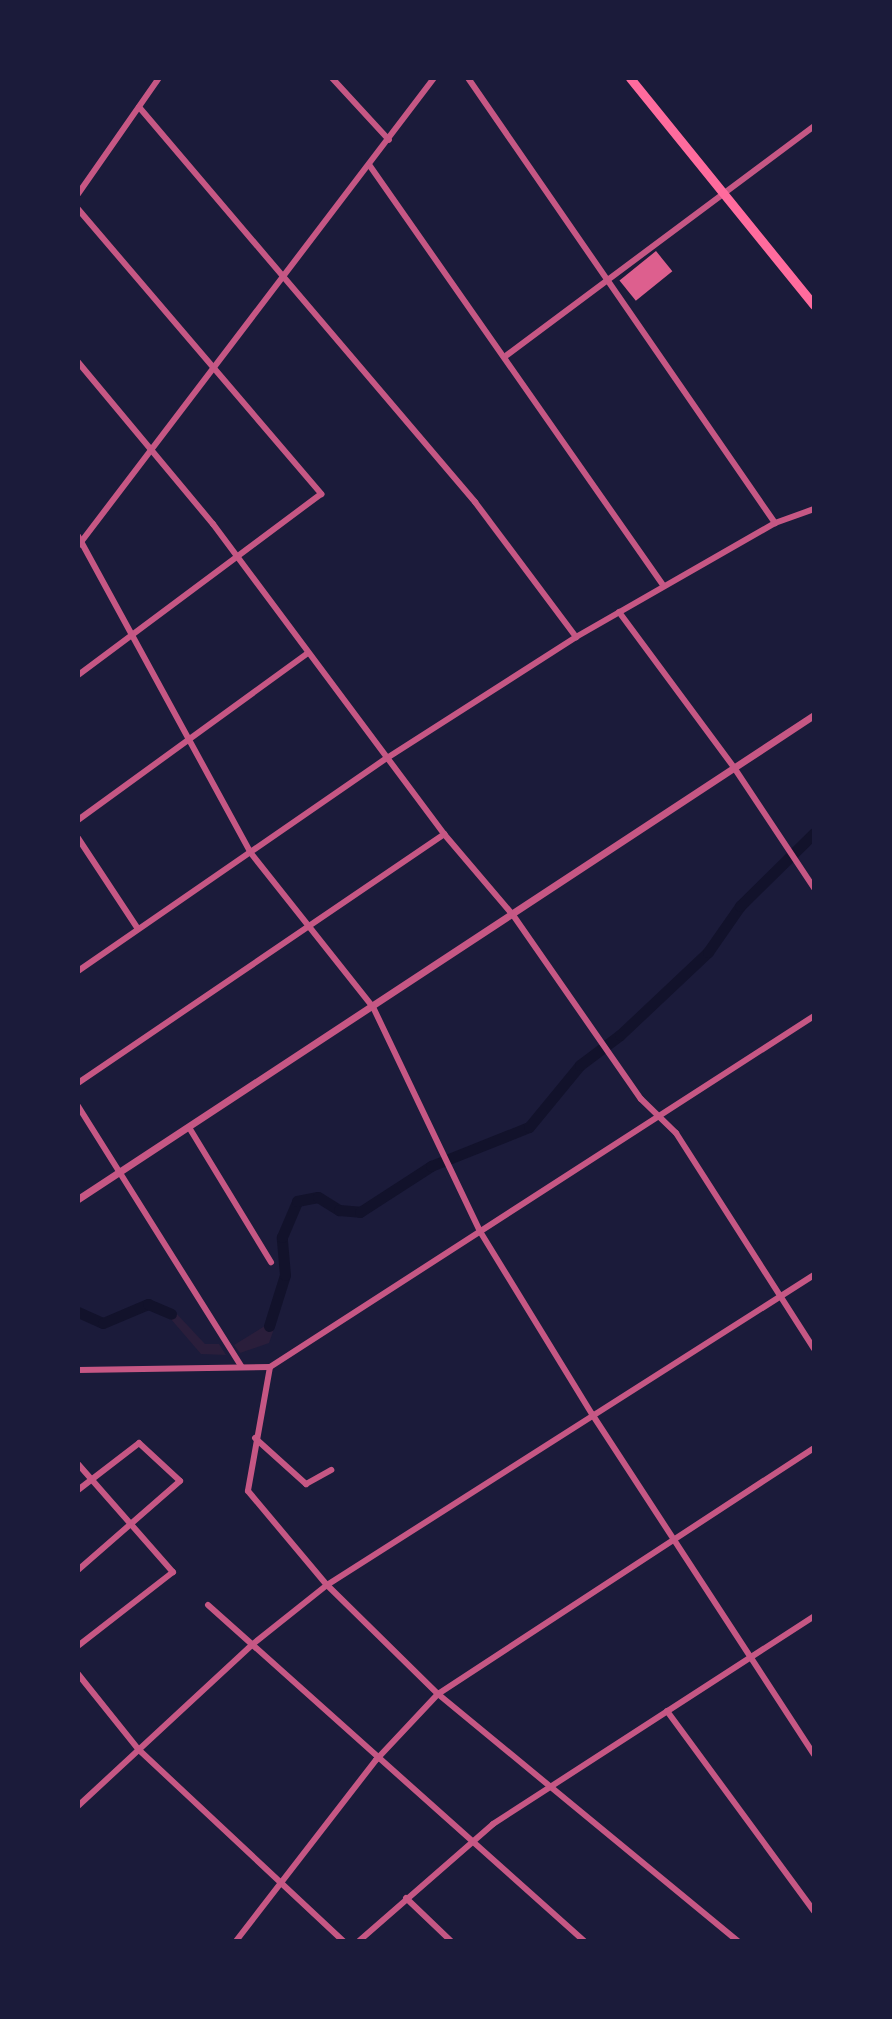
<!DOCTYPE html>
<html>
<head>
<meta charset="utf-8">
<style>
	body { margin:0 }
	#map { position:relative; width:892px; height:2019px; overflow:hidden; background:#1b1b3a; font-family:"DejaVu Sans",sans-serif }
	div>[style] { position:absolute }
	.green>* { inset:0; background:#2a1e3b }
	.canal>* { height:11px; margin:-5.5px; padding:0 5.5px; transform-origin:5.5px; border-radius:5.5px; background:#12122b }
	.building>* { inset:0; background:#dd5f8e; transform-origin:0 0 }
	.minor>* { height:6px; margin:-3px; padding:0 3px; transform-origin:3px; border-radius:3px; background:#c65784 }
	.tertiary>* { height:7px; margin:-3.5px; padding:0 3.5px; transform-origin:3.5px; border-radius:3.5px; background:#c65784 }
	.primary>* { height:9px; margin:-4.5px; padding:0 4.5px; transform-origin:4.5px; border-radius:4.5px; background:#ff6b9d }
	span { translate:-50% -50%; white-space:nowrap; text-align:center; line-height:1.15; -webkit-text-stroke:6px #1b1b3a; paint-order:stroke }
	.frame { position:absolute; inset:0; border:80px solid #1b1b3a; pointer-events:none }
</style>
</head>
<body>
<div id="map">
	<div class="green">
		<div style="clip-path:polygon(175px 1312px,205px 1344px,219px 1344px,226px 1355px,201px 1354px,170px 1318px)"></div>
		<div style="clip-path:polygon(268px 1324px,275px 1326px,269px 1343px,240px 1353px,234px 1345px)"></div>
	</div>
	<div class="canal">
		<div style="left:78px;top:1312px;width:27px;rotate:24deg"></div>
		<div style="left:103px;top:1323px;width:49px;rotate:-22.9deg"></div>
		<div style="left:148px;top:1304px;width:25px;rotate:23deg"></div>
		<div style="left:269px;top:1326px;width:53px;rotate:-72.6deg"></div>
		<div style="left:285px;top:1275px;width:38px;rotate:-95deg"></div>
		<div style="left:282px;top:1237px;width:39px;rotate:-67deg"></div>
		<div style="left:297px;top:1201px;width:21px;rotate:-11deg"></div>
		<div style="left:318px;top:1197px;width:25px;rotate:32deg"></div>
		<div style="left:339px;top:1210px;width:21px;rotate:5deg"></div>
		<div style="left:360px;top:1212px;width:85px;rotate:-32.9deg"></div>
		<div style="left:431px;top:1166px;width:105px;rotate:-21.7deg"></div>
		<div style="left:529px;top:1127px;width:80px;rotate:-50.6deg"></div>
		<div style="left:580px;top:1065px;width:50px;rotate:-36.9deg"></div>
		<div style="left:620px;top:1035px;width:121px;rotate:-43.3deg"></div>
		<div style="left:708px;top:952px;width:56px;rotate:-55.2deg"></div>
		<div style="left:740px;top:906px;width:104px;rotate:-44.6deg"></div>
	</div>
	<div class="building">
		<div style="left:656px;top:251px;width:26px;height:47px;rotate:51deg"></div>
	</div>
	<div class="minor">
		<div style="left:332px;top:78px;width:84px;rotate:47.4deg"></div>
		<div style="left:468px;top:78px;width:541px;rotate:55.4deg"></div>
		<div style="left:139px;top:107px;width:519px;rotate:49.61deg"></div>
		<div style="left:475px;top:502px;width:169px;rotate:53.2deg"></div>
		<div style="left:370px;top:166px;width:511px;rotate:55.04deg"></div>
		<div style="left:78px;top:194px;width:141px;rotate:-55.1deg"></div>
		<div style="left:78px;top:209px;width:375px;rotate:49.5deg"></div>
		<div style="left:321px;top:494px;width:303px;rotate:143.3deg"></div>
		<div style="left:507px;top:355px;width:383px;rotate:-36.7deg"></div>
		<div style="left:78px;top:362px;width:211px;rotate:50.2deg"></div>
		<div style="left:213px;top:524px;width:387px;rotate:53.3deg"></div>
		<div style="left:444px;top:834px;width:106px;rotate:49.6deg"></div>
		<div style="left:513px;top:915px;width:224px;rotate:55.2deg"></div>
		<div style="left:641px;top:1099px;width:49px;rotate:44.2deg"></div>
		<div style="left:676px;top:1133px;width:256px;rotate:57.4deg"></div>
		<div style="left:78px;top:536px;width:360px;rotate:61.4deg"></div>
		<div style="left:250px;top:852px;width:198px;rotate:51.6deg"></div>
		<div style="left:373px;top:1007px;width:250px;rotate:64.5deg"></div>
		<div style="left:481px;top:1233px;width:212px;rotate:58.5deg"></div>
		<div style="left:592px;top:1414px;width:406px;rotate:56.9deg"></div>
		<div style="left:78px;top:546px;width:588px;rotate:-52.74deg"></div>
		<div style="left:619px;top:612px;width:195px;rotate:53.5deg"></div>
		<div style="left:735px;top:769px;width:143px;rotate:56.4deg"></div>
		<div style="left:78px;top:820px;width:284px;rotate:-36deg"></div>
		<div style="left:78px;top:838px;width:109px;rotate:56.6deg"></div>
		<div style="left:78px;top:971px;width:375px;rotate:-34.6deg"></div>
		<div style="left:387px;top:758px;width:224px;rotate:-32.6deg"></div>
		<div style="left:576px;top:637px;width:229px;rotate:-29.8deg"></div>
		<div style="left:775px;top:523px;width:41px;rotate:-19.7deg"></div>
		<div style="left:78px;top:1083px;width:443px;rotate:-34.2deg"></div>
		<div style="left:78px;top:1106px;width:308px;rotate:57.9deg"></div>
		<div style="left:190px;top:1129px;width:156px;rotate:58.7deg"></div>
		<div style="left:270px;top:1367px;width:126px;rotate:100.1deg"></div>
		<div style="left:248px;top:1491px;width:123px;rotate:50deg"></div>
		<div style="left:327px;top:1585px;width:156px;rotate:44.5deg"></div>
		<div style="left:438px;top:1694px;width:389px;rotate:39.5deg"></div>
		<div style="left:78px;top:1370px;width:192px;rotate:-0.9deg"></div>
		<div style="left:270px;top:1367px;width:647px;rotate:-32.83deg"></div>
		<div style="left:255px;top:1438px;width:69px;rotate:42deg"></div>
		<div style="left:306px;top:1484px;width:29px;rotate:-29deg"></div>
		<div style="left:78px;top:1464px;width:144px;rotate:48.7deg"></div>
		<div style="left:173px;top:1572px;width:120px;rotate:142.1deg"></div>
		<div style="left:78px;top:1490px;width:77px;rotate:-37.6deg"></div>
		<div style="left:139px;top:1443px;width:56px;rotate:42.8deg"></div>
		<div style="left:180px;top:1481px;width:135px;rotate:138.9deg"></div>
		<div style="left:208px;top:1605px;width:504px;rotate:41.78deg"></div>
		<div style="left:78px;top:1674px;width:96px;rotate:51.3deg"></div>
		<div style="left:138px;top:1749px;width:281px;rotate:43.1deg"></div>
		<div style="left:667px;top:1711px;width:248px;rotate:53.7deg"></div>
		<div style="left:78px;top:1806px;width:238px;rotate:-42.8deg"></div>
		<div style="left:253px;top:1644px;width:95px;rotate:-38.6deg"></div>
		<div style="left:327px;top:1585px;width:577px;rotate:-32.48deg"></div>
		<div style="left:406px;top:1898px;width:62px;rotate:43.7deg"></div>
		<div style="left:236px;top:1941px;width:229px;rotate:-52.3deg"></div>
		<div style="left:376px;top:1760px;width:91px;rotate:-46.8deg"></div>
		<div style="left:438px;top:1694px;width:449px;rotate:-33.2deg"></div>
		<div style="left:359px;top:1941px;width:178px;rotate:-41.1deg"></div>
		<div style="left:493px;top:1824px;width:382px;rotate:-32.9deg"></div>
	</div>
	<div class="tertiary">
		<div style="left:78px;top:1199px;width:881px;rotate:-33.33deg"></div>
	</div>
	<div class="primary">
		<div style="left:630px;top:78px;width:292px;rotate:51deg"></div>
	</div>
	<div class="frame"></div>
</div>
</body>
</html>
